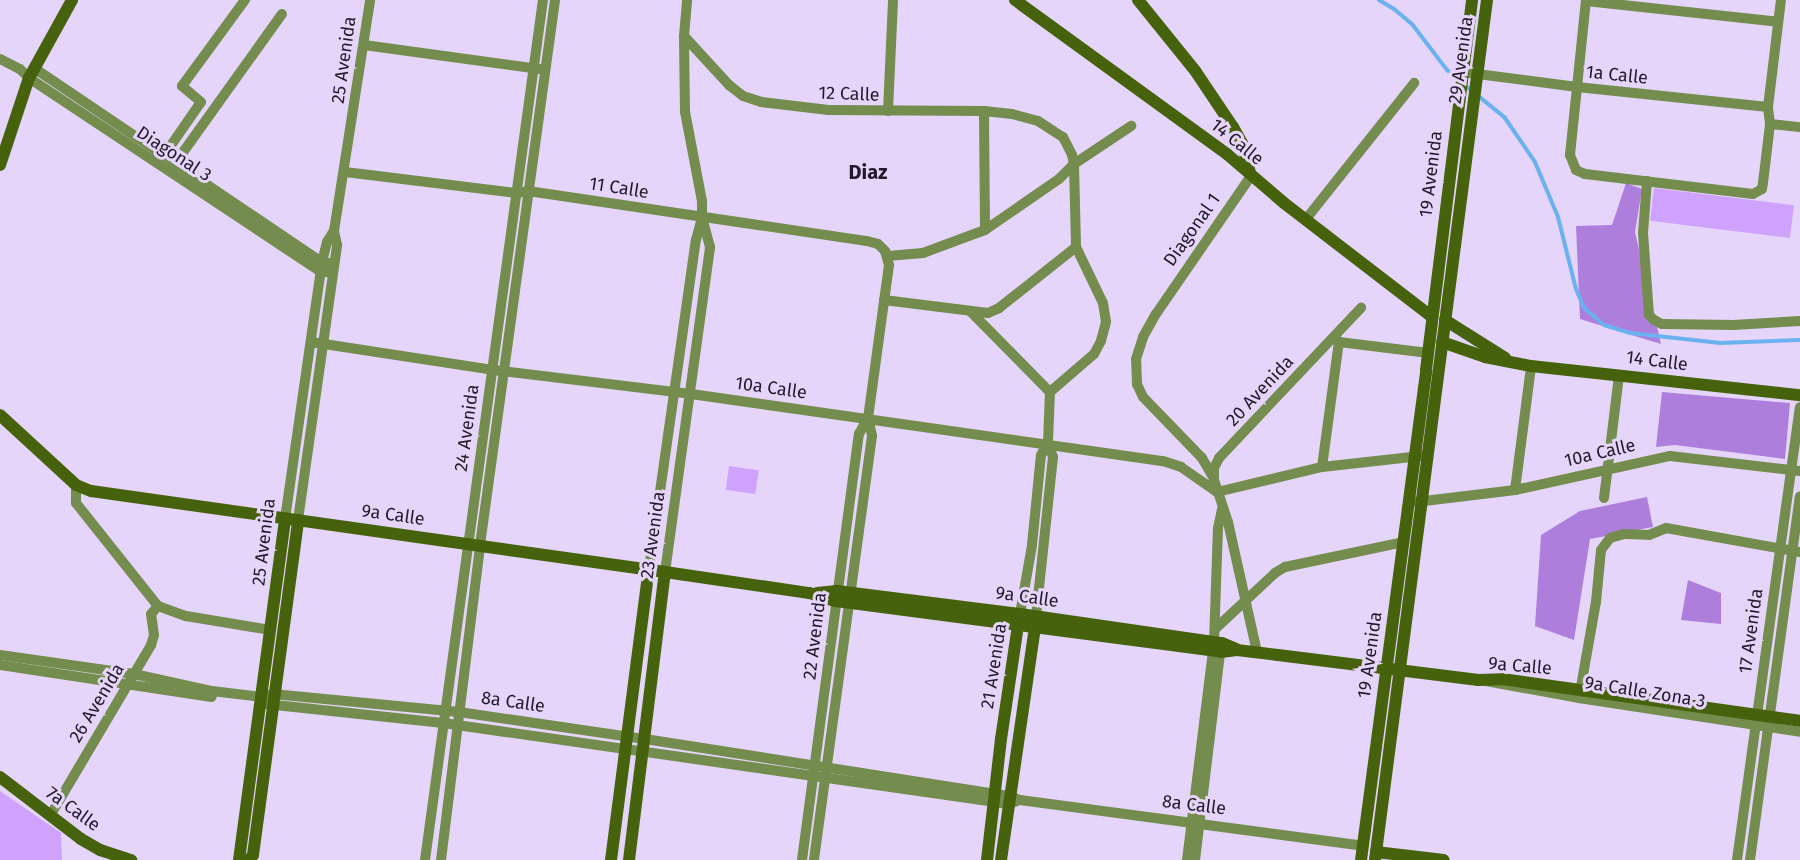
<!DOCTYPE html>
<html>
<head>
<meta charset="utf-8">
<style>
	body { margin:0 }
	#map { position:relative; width:1800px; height:860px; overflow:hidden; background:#e6d5fa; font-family:"Fira Sans",sans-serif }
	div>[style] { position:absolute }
	.green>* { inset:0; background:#cfa2fd; transform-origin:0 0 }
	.forest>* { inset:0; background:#ae7edd }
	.stream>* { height:4px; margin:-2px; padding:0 2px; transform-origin:2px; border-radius:2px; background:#6ab1ef }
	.street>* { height:10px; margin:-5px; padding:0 5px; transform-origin:5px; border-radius:5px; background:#748c4e }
	.secondary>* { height:12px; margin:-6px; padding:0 6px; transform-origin:6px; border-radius:6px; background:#47620c }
	.secondary-bridge>* { height:12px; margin:-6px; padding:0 6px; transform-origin:6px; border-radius:6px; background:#47620c }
	span { translate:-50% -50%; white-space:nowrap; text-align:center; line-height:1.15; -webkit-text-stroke:6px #e6d5fa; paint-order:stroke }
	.street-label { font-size:18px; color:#221a2a }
	.neighbourhood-label { font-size:20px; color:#221a2a; font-weight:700 }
</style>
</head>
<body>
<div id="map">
	<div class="green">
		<div style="left:1654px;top:188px;width:141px;height:33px;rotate:7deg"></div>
		<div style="left:729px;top:466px;width:30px;height:24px;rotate:8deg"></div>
		<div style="clip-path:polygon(0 791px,61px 833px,62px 860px,0 860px)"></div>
	</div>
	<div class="forest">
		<div style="clip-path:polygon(1626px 183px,1642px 189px,1635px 232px,1661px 344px,1580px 319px,1576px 226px,1612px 225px)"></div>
		<div style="clip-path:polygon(1662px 392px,1790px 403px,1785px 459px,1675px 445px,1656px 447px)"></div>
		<div style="clip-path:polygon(1647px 497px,1653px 527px,1590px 539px,1574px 640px,1535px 626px,1541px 535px,1580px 511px)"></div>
		<div style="clip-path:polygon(1688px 580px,1721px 593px,1721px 624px,1681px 620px)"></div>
	</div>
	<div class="stream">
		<div style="left:1379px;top:0;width:17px;rotate:31deg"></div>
		<div style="left:1394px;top:9px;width:23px;rotate:40deg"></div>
		<div style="left:1412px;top:24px;width:58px;rotate:52.7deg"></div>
		<div style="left:1447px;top:70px;width:33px;rotate:40deg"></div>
		<div style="left:1477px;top:95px;width:36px;rotate:39deg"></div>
		<div style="left:1505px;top:118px;width:53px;rotate:55.7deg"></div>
		<div style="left:1535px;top:162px;width:60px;rotate:67.3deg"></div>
		<div style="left:1558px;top:217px;width:74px;rotate:76deg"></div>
		<div style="left:1576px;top:289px;width:21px;rotate:67deg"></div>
		<div style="left:1584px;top:308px;width:26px;rotate:40deg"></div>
		<div style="left:1604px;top:325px;width:27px;rotate:17deg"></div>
		<div style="left:1630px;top:333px;width:91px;rotate:6.3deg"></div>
		<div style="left:1720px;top:343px;width:80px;rotate:-2.1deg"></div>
	</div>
	<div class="street">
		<div style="left:1586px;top:0;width:156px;rotate:95.9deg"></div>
		<div style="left:1570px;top:155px;width:16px;rotate:68deg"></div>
		<div style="left:1576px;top:170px;width:10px;rotate:24deg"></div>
		<div style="left:1585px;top:174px;width:169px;rotate:6.8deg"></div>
		<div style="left:1753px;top:194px;width:10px;rotate:-29deg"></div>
		<div style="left:1762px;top:189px;width:6px;rotate:-81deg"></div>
		<div style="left:1763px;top:183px;width:59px;rotate:-83.2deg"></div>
		<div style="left:1770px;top:124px;width:17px;rotate:-97deg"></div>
		<div style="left:1768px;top:107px;width:108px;rotate:-83.1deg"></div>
		<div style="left:1586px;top:1px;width:193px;rotate:6.2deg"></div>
		<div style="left:684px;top:36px;width:67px;rotate:47.4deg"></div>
		<div style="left:729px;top:85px;width:18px;rotate:38deg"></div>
		<div style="left:743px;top:96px;width:19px;rotate:18deg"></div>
		<div style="left:761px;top:102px;width:68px;rotate:6.7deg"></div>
		<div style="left:829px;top:110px;width:155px;rotate:0.4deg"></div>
		<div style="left:984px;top:111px;width:28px;rotate:6deg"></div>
		<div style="left:1012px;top:114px;width:27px;rotate:15deg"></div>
		<div style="left:1038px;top:121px;width:30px;rotate:33deg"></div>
		<div style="left:1063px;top:137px;width:20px;rotate:63deg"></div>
		<div style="left:1072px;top:155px;width:9px;rotate:77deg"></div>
		<div style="left:1074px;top:164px;width:83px;rotate:88.6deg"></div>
		<div style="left:1076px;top:247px;width:62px;rotate:64.3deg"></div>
		<div style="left:1103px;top:303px;width:19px;rotate:81deg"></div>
		<div style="left:1106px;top:322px;width:20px;rotate:105deg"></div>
		<div style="left:1101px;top:341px;width:15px;rotate:118deg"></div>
		<div style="left:1094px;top:354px;width:58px;rotate:139.2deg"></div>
		<div style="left:364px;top:45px;width:177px;rotate:7.8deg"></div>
		<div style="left:0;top:59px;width:22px;rotate:27deg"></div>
		<div style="left:20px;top:69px;width:13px;rotate:45deg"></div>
		<div style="left:29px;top:78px;width:349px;rotate:33.6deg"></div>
		<div style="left:320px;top:271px;width:12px;rotate:9deg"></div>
		<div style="left:34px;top:68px;width:347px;rotate:34deg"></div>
		<div style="left:322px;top:262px;width:12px;rotate:9deg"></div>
		<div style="left:1462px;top:72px;width:116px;rotate:7.4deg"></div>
		<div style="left:1577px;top:87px;width:192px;rotate:6deg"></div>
		<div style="left:888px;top:111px;width:111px;rotate:-87.4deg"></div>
		<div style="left:984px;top:111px;width:119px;rotate:89.5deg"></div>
		<div style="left:1770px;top:124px;width:30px;rotate:6deg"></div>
		<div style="left:165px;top:154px;width:63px;rotate:-55.3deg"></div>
		<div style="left:201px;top:102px;width:25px;rotate:-140deg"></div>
		<div style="left:182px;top:86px;width:107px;rotate:-53.8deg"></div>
		<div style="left:176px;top:162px;width:182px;rotate:-54.4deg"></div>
		<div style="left:345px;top:172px;width:173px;rotate:7deg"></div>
		<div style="left:517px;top:193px;width:11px;rotate:-10deg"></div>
		<div style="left:528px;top:191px;width:343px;rotate:8.4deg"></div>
		<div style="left:867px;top:241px;width:11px;rotate:15deg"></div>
		<div style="left:878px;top:244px;width:10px;rotate:45deg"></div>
		<div style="left:885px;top:251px;width:15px;rotate:74deg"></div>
		<div style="left:889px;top:265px;width:154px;rotate:97.8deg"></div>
		<div style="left:868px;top:418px;width:18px;rotate:77deg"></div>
		<div style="left:872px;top:436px;width:428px;rotate:97.8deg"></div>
		<div style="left:1647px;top:181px;width:52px;rotate:94.4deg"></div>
		<div style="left:1643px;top:233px;width:82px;rotate:85.8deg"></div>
		<div style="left:1649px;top:315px;width:7px;rotate:45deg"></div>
		<div style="left:1654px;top:320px;width:9px;rotate:27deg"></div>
		<div style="left:1662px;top:324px;width:71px;rotate:0.8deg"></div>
		<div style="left:1733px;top:325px;width:67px;rotate:-3.4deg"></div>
		<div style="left:1306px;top:219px;width:174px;rotate:-51.5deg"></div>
		<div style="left:888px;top:256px;width:35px;rotate:-5deg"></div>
		<div style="left:923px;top:253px;width:66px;rotate:-20.4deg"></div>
		<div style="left:985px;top:230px;width:90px;rotate:-34.6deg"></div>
		<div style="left:1059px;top:179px;width:21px;rotate:-45deg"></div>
		<div style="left:1074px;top:164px;width:69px;rotate:-33.7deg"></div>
		<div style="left:884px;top:300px;width:105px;rotate:7.1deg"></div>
		<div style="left:988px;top:313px;width:12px;rotate:-24deg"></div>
		<div style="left:999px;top:308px;width:98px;rotate:-38.4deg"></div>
		<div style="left:971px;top:312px;width:112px;rotate:45.4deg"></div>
		<div style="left:311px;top:342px;width:184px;rotate:8.7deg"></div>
		<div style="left:493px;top:370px;width:199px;rotate:6.9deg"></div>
		<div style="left:691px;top:394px;width:477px;rotate:8.1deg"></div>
		<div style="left:1163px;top:461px;width:19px;rotate:18deg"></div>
		<div style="left:1181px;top:467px;width:44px;rotate:34.8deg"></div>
		<div style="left:1339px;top:342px;width:90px;rotate:7deg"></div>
		<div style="left:1322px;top:467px;width:126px;rotate:-82.3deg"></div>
		<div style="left:1339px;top:342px;width:6px;rotate:-141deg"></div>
		<div style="left:1213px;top:477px;width:22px;rotate:-120deg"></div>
		<div style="left:1202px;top:458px;width:85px;rotate:-134deg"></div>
		<div style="left:1143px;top:397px;width:14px;rotate:-115deg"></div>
		<div style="left:1137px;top:384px;width:25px;rotate:-92deg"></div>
		<div style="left:1136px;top:359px;width:23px;rotate:-72deg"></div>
		<div style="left:1143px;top:337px;width:26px;rotate:-61deg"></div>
		<div style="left:1156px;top:314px;width:168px;rotate:-55.5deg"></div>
		<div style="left:76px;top:485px;width:18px;rotate:90deg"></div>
		<div style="left:76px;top:503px;width:132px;rotate:51.5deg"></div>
		<div style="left:158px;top:606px;width:30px;rotate:20deg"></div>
		<div style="left:186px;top:616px;width:86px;rotate:9.4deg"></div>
		<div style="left:1515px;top:490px;width:125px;rotate:-82.6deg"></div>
		<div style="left:1217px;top:492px;width:108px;rotate:-13.4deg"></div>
		<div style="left:1322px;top:467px;width:99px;rotate:-6.4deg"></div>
		<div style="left:1604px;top:498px;width:124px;rotate:-83deg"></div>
		<div style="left:1416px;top:502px;width:100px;rotate:-6.9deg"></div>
		<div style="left:1515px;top:490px;width:159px;rotate:-12.4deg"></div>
		<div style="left:1670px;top:456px;width:131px;rotate:6.6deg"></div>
		<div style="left:285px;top:519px;width:260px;rotate:-81.8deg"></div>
		<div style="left:322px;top:262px;width:21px;rotate:-76deg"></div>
		<div style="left:327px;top:242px;width:13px;rotate:-58deg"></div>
		<div style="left:298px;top:520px;width:278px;rotate:-81.9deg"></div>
		<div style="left:337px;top:245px;width:14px;rotate:-102deg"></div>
		<div style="left:334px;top:231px;width:234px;rotate:-81.1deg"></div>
		<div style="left:649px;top:569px;width:332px;rotate:-81.9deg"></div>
		<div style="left:696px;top:240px;width:24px;rotate:-75deg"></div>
		<div style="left:702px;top:217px;width:16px;rotate:-90deg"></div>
		<div style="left:702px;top:201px;width:91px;rotate:-100.8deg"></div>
		<div style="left:685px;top:112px;width:76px;rotate:-90.8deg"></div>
		<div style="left:684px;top:36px;width:36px;rotate:-85deg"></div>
		<div style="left:665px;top:572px;width:328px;rotate:-82.1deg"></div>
		<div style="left:710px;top:247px;width:31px;rotate:-105deg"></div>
		<div style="left:1020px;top:614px;width:70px;rotate:-80.1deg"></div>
		<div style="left:1032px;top:545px;width:90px;rotate:-84.3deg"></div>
		<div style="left:1041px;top:455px;width:14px;rotate:-60deg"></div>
		<div style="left:1036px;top:616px;width:160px;rotate:-83.9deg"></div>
		<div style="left:1053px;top:457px;width:15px;rotate:-110deg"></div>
		<div style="left:1048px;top:443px;width:51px;rotate:-87.8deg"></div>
		<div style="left:1215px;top:629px;width:82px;rotate:-43deg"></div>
		<div style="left:1275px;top:573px;width:12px;rotate:-31deg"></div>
		<div style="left:1285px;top:567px;width:122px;rotate:-11.9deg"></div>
		<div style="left:1257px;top:652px;width:133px;rotate:-102.6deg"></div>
		<div style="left:1228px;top:522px;width:44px;rotate:-108.4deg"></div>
		<div style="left:1214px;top:480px;width:12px;rotate:-90deg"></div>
		<div style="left:1214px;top:468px;width:11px;rotate:-63deg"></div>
		<div style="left:1219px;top:458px;width:207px;rotate:-46.6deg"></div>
		<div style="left:0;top:655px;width:135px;rotate:8.1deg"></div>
		<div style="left:134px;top:674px;width:80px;rotate:12.3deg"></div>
		<div style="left:212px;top:691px;width:50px;rotate:6.8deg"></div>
		<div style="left:262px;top:697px;width:11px;rotate:-15deg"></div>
		<div style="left:273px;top:694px;width:187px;rotate:5.5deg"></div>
		<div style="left:459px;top:712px;width:188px;rotate:8.3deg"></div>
		<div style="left:645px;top:739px;width:368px;rotate:8.9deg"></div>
		<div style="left:1009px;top:796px;width:12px;rotate:20deg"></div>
		<div style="left:1020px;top:800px;width:346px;rotate:7.6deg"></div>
		<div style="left:0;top:665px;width:214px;rotate:8.6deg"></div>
		<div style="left:1486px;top:681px;width:95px;rotate:10.4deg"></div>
		<div style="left:1579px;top:698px;width:224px;rotate:8.7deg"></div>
		<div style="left:1579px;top:698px;width:97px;rotate:-80deg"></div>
		<div style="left:1596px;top:602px;width:52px;rotate:-84.5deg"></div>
		<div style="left:1601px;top:550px;width:15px;rotate:-53deg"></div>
		<div style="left:1610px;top:538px;width:15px;rotate:-16deg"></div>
		<div style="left:1624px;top:534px;width:25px;rotate:2deg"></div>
		<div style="left:1649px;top:535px;width:18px;rotate:-22deg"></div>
		<div style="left:1666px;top:528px;width:136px;rotate:10.2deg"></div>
		<div style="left:266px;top:704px;width:178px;rotate:6.1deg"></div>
		<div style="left:443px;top:723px;width:558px;rotate:8.14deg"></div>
		<div style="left:995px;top:802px;width:13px;rotate:9deg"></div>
		<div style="left:1008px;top:804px;width:9px;rotate:-18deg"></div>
		<div style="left:50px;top:816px;width:199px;rotate:-59.4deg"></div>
		<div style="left:151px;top:645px;width:10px;rotate:-73deg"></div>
		<div style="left:154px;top:635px;width:21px;rotate:-98deg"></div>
		<div style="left:151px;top:614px;width:11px;rotate:-49deg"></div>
		<div style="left:425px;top:860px;width:868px;rotate:-82.19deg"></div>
		<div style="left:441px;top:860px;width:317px;rotate:-82.9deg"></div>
		<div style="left:480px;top:545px;width:550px;rotate:-82.16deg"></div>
		<div style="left:802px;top:860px;width:430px;rotate:-82.4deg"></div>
		<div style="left:859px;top:434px;width:18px;rotate:-61deg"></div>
		<div style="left:1187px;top:860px;width:220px;rotate:-82.9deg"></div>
		<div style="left:1214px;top:642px;width:114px;rotate:-88deg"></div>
		<div style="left:1218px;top:528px;width:19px;rotate:-78deg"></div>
		<div style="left:1195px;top:860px;width:216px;rotate:-83.1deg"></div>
		<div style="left:1737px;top:860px;width:457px;rotate:-82.1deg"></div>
		<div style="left:1750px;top:860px;width:367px;rotate:-82.2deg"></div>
	</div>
	<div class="secondary">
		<div style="left:1015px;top:0;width:263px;rotate:36deg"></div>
		<div style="left:1228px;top:155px;width:74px;rotate:40.6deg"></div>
		<div style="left:1284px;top:203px;width:187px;rotate:37.6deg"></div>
		<div style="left:1138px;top:0;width:92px;rotate:51.1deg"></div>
		<div style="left:1196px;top:72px;width:66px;rotate:56.1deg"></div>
		<div style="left:1233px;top:127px;width:18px;rotate:61deg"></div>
		<div style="left:1242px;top:143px;width:31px;rotate:75deg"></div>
		<div style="left:0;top:165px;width:92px;rotate:-71.6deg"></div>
		<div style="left:29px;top:78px;width:89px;rotate:-61.1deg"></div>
		<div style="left:1445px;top:320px;width:71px;rotate:32.3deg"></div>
		<div style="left:1442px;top:342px;width:46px;rotate:19.2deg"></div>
		<div style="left:1485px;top:357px;width:47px;rotate:11.1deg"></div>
		<div style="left:1531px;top:366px;width:271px;rotate:6.2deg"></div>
		<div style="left:0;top:415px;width:103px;rotate:42.6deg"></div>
		<div style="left:76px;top:485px;width:16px;rotate:22deg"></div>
		<div style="left:91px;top:491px;width:580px;rotate:8.03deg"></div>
		<div style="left:665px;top:572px;width:146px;rotate:8.3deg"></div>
		<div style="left:809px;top:593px;width:28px;rotate:17deg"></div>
		<div style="left:836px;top:601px;width:388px;rotate:7.5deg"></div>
		<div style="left:1221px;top:652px;width:16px;rotate:-7deg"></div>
		<div style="left:1237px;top:650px;width:41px;rotate:7deg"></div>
		<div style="left:817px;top:593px;width:20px;rotate:-6deg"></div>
		<div style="left:837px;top:591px;width:184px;rotate:7.2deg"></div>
		<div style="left:1020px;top:614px;width:204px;rotate:8.2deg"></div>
		<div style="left:1222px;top:643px;width:15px;rotate:23deg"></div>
		<div style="left:1478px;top:680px;width:24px;rotate:-2deg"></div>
		<div style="left:1502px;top:679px;width:301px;rotate:8deg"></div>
		<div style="left:0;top:777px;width:102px;rotate:37.4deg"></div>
		<div style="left:81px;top:839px;width:22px;rotate:30deg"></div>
		<div style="left:100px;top:850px;width:33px;rotate:18deg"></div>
		<div style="left:1376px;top:852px;width:68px;rotate:6.7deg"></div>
		<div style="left:239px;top:860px;width:344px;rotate:-82.3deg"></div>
		<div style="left:249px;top:860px;width:6px;rotate:-51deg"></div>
		<div style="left:253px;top:855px;width:338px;rotate:-82.3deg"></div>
		<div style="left:611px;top:860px;width:293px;rotate:-82.6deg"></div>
		<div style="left:629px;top:860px;width:290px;rotate:-82.9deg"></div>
		<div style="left:987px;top:860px;width:122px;rotate:-83.4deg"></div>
		<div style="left:1001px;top:739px;width:122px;rotate:-81.5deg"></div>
		<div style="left:1001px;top:860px;width:242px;rotate:-81.7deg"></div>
		<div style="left:1361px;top:860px;width:494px;rotate:-82.4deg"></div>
		<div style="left:1426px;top:370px;width:373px;rotate:-82.9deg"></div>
		<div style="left:1375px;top:860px;width:867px;rotate:-82.58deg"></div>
	</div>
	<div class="secondary-bridge">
		<div style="left:1278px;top:655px;width:202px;rotate:7.1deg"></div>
	</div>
	<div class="street-label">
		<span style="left:344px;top:60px;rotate:-82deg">25 Avenida</span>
		<span style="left:1461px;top:60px;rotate:-82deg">29 Avenida</span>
		<span style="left:1617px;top:75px;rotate:6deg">1a Calle</span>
		<span style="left:849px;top:94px;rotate:2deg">12 Calle</span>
		<span style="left:1237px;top:142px;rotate:39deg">14 Calle</span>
		<span style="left:174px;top:154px;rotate:33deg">Diagonal 3</span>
		<span style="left:1431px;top:174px;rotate:-83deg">19 Avenida</span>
		<span style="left:619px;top:188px;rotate:9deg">11 Calle</span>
		<span style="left:1192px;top:230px;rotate:-55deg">Diagonal 1</span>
		<span style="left:1657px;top:361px;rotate:7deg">14 Calle</span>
		<span style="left:771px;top:388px;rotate:8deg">10a Calle</span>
		<span style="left:1260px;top:391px;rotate:-47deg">20 Avenida</span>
		<span style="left:467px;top:428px;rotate:-82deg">24 Avenida</span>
		<span style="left:1600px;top:453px;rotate:-13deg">10a Calle</span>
		<span style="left:393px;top:515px;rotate:8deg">9a Calle</span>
		<span style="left:653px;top:535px;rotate:-82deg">23 Avenida</span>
		<span style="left:264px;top:542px;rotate:-83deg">25 Avenida</span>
		<span style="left:1027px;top:597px;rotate:8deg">9a Calle</span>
		<span style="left:1751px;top:631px;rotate:-82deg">17 Avenida</span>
		<span style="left:815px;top:636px;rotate:-83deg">22 Avenida</span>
		<span style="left:1370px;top:655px;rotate:-82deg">19 Avenida</span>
		<span style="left:994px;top:666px;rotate:-81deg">21 Avenida</span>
		<span style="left:1520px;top:666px;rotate:5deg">9a Calle</span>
		<span style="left:1645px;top:692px;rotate:9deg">9a Calle Zona 3</span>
		<span style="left:513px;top:702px;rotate:8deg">8a Calle</span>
		<span style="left:97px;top:703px;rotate:-59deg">26 Avenida</span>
		<span style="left:1194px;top:805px;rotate:7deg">8a Calle</span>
		<span style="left:73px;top:809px;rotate:36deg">7a Calle</span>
	</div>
	<div class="neighbourhood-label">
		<span style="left:868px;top:172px">Diaz</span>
	</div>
</div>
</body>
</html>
